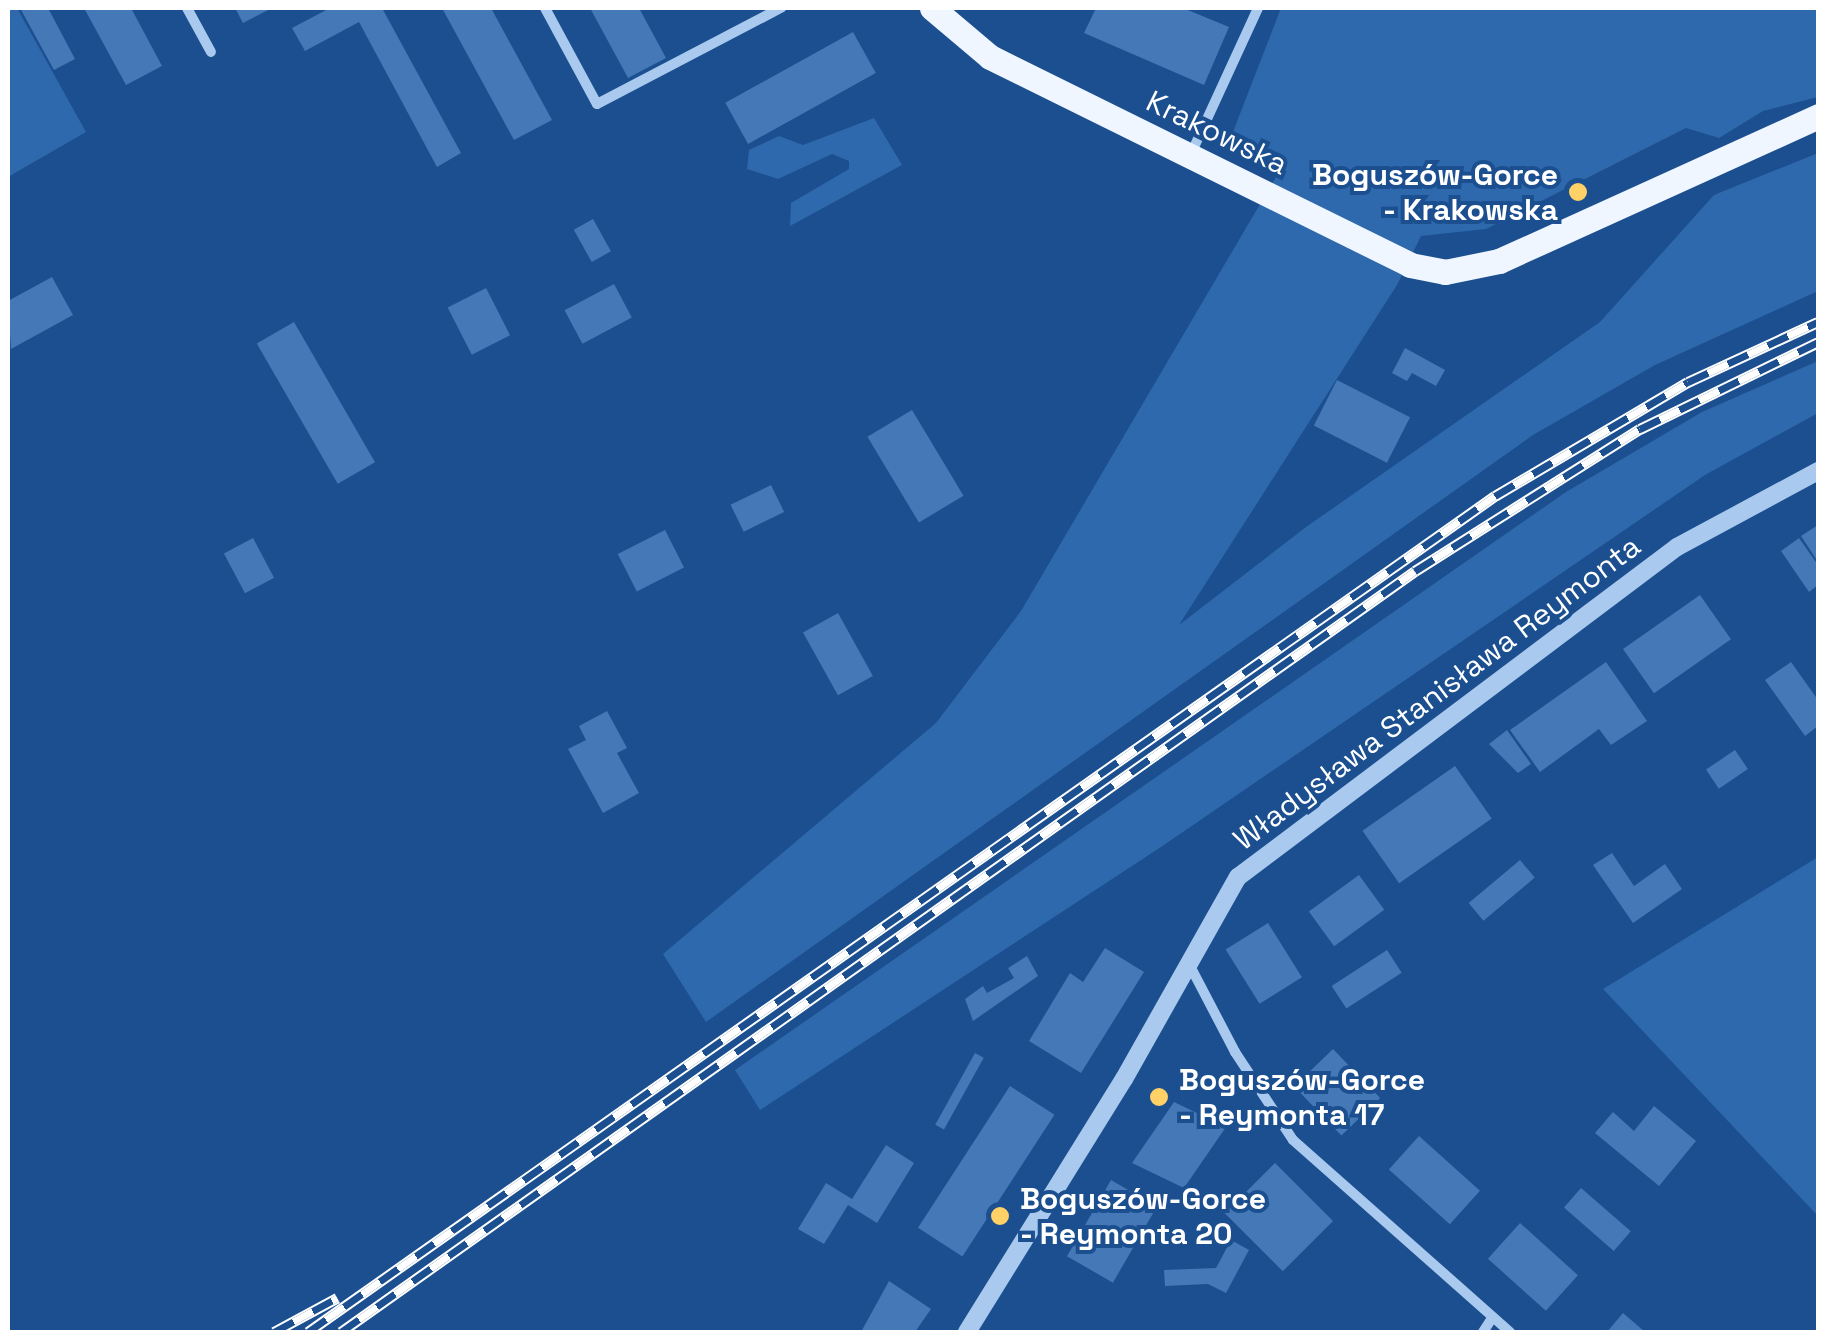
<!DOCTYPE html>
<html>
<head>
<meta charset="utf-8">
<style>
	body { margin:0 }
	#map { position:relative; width:1826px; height:1340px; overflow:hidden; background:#1b4f8f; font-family:"Space Grotesk",sans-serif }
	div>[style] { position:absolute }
	.green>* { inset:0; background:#2e69ad }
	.building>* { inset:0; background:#4478b7; transform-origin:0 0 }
	.minor>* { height:10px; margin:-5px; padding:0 5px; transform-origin:5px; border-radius:5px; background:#a9c9ee }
	.tertiary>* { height:18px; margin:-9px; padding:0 9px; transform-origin:9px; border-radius:9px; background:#a9c9ee }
	.primary>* { height:25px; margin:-12.5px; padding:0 12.5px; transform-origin:12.5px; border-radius:12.5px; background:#f0f6ff }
	.rail>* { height:11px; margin-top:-5.5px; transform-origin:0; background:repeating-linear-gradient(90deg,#1b4f8f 0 22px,#fff 0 44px); box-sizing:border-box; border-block:2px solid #fff }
	.dots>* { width:28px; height:28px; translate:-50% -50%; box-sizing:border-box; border:5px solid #1b4f8f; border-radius:50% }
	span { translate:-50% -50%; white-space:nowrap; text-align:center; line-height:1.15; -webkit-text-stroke:8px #1b4f8f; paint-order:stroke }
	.street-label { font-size:30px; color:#fff }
	.poi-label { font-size:30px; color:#fff; font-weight:700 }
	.right { translate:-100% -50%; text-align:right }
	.left { translate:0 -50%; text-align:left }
	.frame { position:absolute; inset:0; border:10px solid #fff; pointer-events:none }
</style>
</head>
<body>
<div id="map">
	<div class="green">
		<div style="clip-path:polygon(8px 8px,17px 8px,86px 132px,8px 177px)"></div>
		<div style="clip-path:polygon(1281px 8px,1818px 8px,1818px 97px,1763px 111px,1719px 138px,1686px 128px,1486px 229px,1421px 236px,1397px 285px,1179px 625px,1306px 527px,1600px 322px,1714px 195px,1818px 153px,1818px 291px,1655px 365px,1533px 435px,706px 1022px,663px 954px,936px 723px,1021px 611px,1283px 165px,1231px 137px)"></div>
		<div style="clip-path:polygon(874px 118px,902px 165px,790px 226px,791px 203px,849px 169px,849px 161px,832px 154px,778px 179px,747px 169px,749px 150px,779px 136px,803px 145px)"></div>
		<div style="clip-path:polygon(1818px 361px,1818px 413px,1705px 475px,1161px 847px,760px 1110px,735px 1070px,1566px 492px,1702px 412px)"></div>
		<div style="clip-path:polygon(1818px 857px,1818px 1216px,1603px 989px)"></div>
	</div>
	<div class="building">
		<div style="clip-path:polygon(20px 8px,48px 8px,75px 59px,54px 70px)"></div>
		<div style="clip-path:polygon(84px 8px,131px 8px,162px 66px,126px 85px)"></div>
		<div style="clip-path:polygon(235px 8px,272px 8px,243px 23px)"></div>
		<div style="clip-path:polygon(330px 8px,382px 8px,461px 153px,437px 167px,359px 22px,305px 51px,292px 28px)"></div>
		<div style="clip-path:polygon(442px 8px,491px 8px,552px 120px,514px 140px)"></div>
		<div style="clip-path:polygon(590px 8px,639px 8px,666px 58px,628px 78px)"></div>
		<div style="clip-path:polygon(1096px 8px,1183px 8px,1229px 27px,1204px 85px,1084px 33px)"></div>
		<div style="left:853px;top:32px;width:47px;height:146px;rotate:61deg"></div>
		<div style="left:593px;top:219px;width:37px;height:22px;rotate:61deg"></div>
		<div style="clip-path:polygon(52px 277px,73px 315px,11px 349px,8px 301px)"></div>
		<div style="left:614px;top:284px;width:38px;height:56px;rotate:62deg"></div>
		<div style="left:486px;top:288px;width:53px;height:43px;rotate:63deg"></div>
		<div style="left:294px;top:322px;width:162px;height:43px;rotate:60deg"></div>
		<div style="clip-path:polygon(1405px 348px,1445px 370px,1436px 386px,1412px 373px,1407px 381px,1392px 373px)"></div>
		<div style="left:1337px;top:380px;width:82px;height:51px;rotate:27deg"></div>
		<div style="left:912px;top:410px;width:100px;height:52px;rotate:59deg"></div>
		<div style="left:771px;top:485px;width:30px;height:45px;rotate:64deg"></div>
		<div style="clip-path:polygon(1818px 525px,1818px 562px,1801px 536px)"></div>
		<div style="left:665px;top:530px;width:42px;height:53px;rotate:63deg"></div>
		<div style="left:253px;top:538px;width:45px;height:33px;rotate:62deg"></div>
		<div style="clip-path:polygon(1799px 538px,1818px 565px,1818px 585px,1809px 592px,1781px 551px)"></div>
		<div style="left:1700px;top:595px;width:54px;height:94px;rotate:55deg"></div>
		<div style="left:838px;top:613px;width:72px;height:40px;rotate:61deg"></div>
		<div style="clip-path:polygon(1606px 662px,1647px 721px,1611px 745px,1599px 729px,1540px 772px,1510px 730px)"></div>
		<div style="clip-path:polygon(1791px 662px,1818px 700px,1818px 726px,1805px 736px,1765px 680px)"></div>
		<div style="clip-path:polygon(607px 711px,627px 748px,617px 753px,639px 793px,603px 813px,568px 749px,586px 740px,579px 726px)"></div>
		<div style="clip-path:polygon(1507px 730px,1531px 764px,1518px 773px,1489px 744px)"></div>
		<div style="left:1735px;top:750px;width:23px;height:35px;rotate:56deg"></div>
		<div style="left:1455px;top:766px;width:64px;height:113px;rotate:55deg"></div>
		<div style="clip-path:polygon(1612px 853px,1634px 886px,1665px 864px,1682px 889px,1633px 923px,1593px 865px)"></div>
		<div style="left:1520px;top:860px;width:23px;height:67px;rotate:50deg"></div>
		<div style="left:1359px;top:875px;width:43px;height:62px;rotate:54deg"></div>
		<div style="left:1268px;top:923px;width:64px;height:50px;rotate:58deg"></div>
		<div style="clip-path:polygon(1105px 948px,1144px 972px,1081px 1073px,1029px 1041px,1070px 973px,1083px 982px)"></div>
		<div style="left:1387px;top:950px;width:27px;height:66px;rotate:57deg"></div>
		<div style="clip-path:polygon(1027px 956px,1038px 976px,973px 1021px,965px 999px,983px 986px,987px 993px,1014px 978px,1008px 968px)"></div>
		<div style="left:1333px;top:1049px;width:68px;height:54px;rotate:46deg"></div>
		<div style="left:975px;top:1053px;width:10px;height:82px;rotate:29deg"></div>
		<div style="left:1010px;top:1086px;width:53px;height:169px;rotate:33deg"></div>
		<div style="clip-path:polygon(1174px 1102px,1226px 1127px,1184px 1188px,1132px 1163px)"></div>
		<div style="clip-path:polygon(1654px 1106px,1696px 1141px,1659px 1186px,1595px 1133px,1613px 1112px,1634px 1131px)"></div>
		<div style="left:1419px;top:1136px;width:82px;height:45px;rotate:42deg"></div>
		<div style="clip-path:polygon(886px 1145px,914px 1163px,877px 1223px,848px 1205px,824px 1244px,798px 1229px,826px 1183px,852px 1199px)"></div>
		<div style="left:1275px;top:1163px;width:82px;height:71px;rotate:45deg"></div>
		<div style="left:1111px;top:1180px;width:53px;height:88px;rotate:30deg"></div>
		<div style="left:1581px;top:1188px;width:66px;height:26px;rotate:41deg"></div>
		<div style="left:1520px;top:1223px;width:78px;height:48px;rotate:42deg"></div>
		<div style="clip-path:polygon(1231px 1240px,1249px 1250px,1226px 1293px,1208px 1284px,1165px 1286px,1164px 1270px,1216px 1268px)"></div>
		<div style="clip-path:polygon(889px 1281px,931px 1309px,915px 1332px,861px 1332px)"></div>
		<div style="clip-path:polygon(1623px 1313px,1645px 1332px,1607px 1332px)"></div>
	</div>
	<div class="minor">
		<div style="left:187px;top:8px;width:50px;rotate:61.4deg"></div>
		<div style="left:545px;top:8px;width:109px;rotate:61.6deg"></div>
		<div style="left:597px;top:104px;width:208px;rotate:-27.6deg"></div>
		<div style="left:1190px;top:156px;width:163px;rotate:-65.3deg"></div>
		<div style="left:1188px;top:962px;width:102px;rotate:62.4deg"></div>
		<div style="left:1235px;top:1052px;width:105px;rotate:56.6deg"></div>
		<div style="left:1293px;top:1140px;width:290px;rotate:41.5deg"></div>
		<div style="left:1483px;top:1332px;width:17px;rotate:-57deg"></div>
	</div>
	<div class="tertiary">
		<div style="left:967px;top:1332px;width:298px;rotate:-58.2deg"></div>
		<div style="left:1124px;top:1079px;width:232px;rotate:-60.6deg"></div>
		<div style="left:1238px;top:877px;width:549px;rotate:-36.93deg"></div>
		<div style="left:1677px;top:547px;width:160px;rotate:-28.3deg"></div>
	</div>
	<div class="primary">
		<div style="left:932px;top:8px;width:76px;rotate:40.2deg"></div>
		<div style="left:990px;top:57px;width:469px;rotate:26.3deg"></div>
		<div style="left:1410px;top:265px;width:36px;rotate:11deg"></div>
		<div style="left:1445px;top:272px;width:55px;rotate:-11.5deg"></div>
		<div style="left:1499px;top:261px;width:350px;rotate:-24.4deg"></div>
	</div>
	<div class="rail">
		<div style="left:274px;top:1332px;width:72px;rotate:-28.4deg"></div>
		<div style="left:308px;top:1332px;width:1452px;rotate:-35.16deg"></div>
		<div style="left:1495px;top:496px;width:224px;rotate:-30.6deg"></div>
		<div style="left:1688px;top:382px;width:143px;rotate:-24.8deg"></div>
		<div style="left:341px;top:1332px;width:1316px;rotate:-35.32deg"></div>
		<div style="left:1415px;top:571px;width:266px;rotate:-32.3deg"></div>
		<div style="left:1640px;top:429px;width:198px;rotate:-26deg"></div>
	</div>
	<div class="dots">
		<div style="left:1578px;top:192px;background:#ffd166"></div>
		<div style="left:1159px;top:1097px;background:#ffd166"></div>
		<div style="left:1000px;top:1216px;background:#ffd166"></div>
	</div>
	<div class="street-label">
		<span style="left:1217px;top:133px;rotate:26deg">Krakowska</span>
		<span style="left:1437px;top:693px;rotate:-37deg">Władysława Stanisława Reymonta</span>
	</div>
	<div class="poi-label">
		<span class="right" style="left:1558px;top:192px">Boguszów-Gorce<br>- Krakowska</span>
		<span class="left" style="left:1179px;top:1097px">Boguszów-Gorce<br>- Reymonta 17</span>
		<span class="left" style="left:1020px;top:1216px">Boguszów-Gorce<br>- Reymonta 20</span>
	</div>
	<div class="frame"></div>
</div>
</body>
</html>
